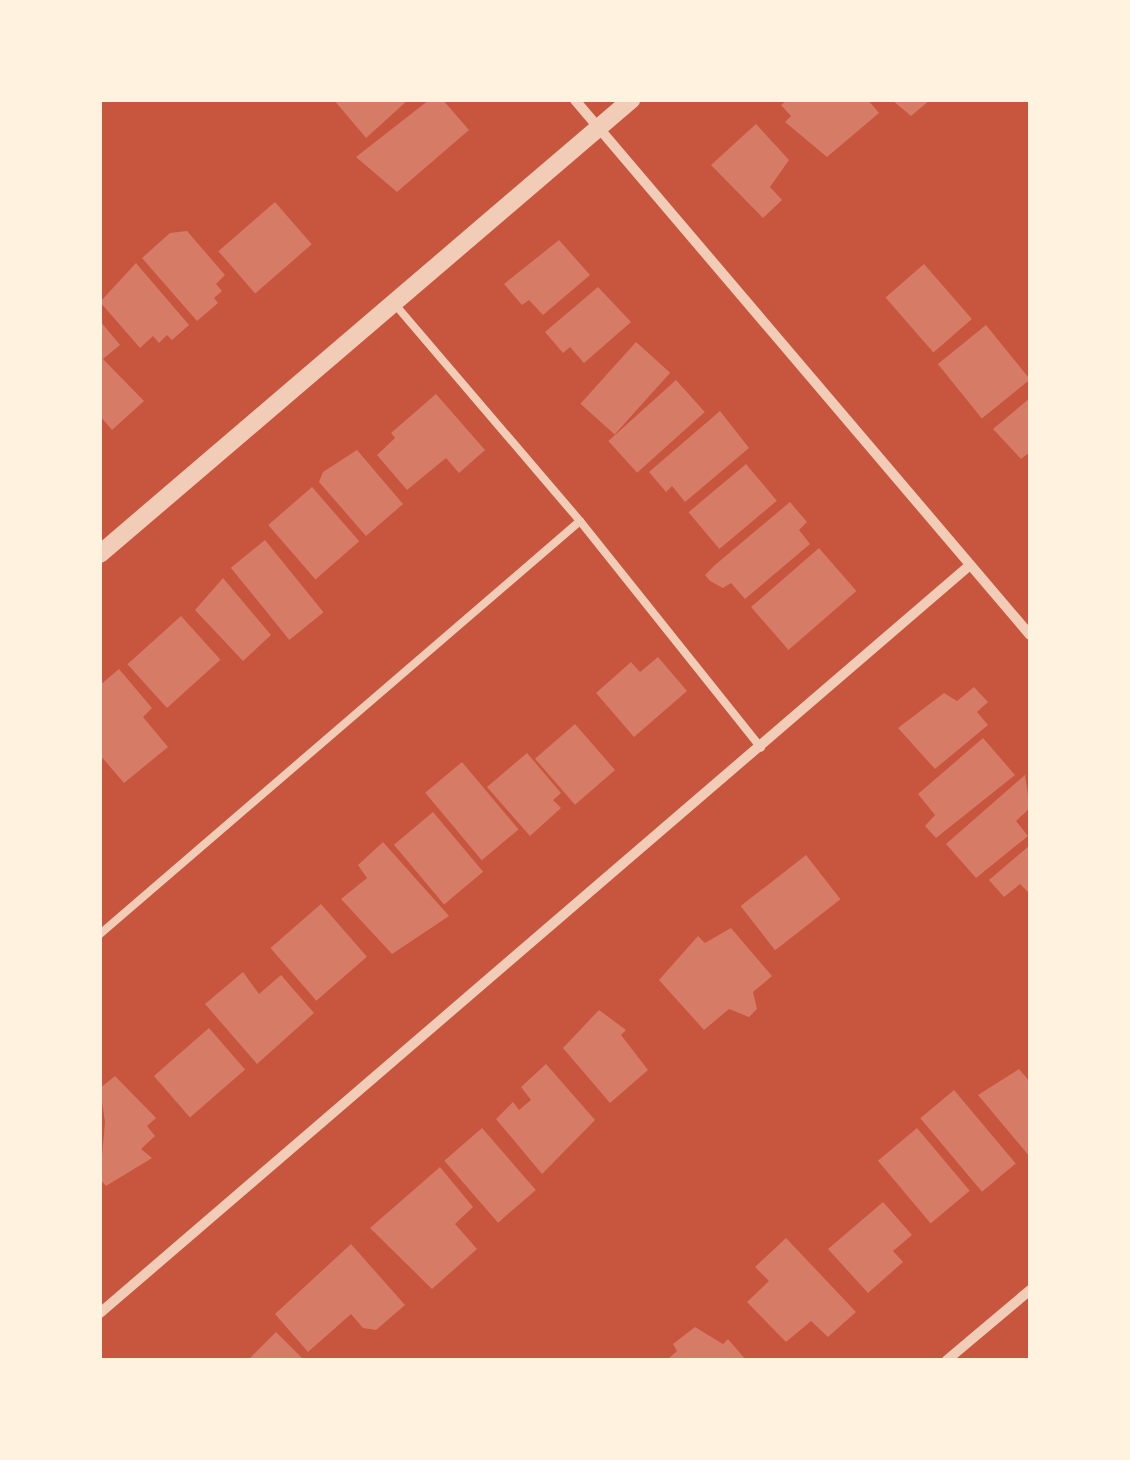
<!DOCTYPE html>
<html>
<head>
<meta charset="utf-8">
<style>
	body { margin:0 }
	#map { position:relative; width:1130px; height:1460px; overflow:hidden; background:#c8553d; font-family:Signika,sans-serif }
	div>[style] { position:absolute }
	.building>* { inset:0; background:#d67c66; transform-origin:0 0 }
	.service>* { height:8px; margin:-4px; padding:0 4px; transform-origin:4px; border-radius:4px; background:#f1ccb7 }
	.minor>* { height:10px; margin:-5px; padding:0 5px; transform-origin:5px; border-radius:5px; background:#f1ccb7 }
	.tertiary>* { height:18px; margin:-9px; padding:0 9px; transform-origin:9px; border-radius:9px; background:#f1ccb7 }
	span { translate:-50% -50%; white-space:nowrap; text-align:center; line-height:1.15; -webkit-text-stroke:8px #fff3e0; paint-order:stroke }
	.frame { position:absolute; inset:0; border:102px solid #fff3e0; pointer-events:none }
</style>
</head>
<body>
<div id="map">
	<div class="building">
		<div style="clip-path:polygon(334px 100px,408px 100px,366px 138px)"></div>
		<div style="clip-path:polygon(429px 100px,443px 100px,469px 130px,397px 192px,356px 157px)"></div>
		<div style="clip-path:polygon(787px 100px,868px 100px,879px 113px,827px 157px,785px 122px,791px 116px,781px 105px)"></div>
		<div style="clip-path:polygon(892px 100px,930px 100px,911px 116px)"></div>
		<div style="clip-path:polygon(756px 124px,789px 160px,770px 187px,782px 200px,763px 218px,711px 165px)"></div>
		<div style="left:275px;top:202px;width:56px;height:75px;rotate:49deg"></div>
		<div style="clip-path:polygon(187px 231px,225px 275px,216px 284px,222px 291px,214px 298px,218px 303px,197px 321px,142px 258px,170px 233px)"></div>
		<div style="clip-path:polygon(559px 240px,590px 275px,543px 315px,529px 300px,522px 305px,504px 284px)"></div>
		<div style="clip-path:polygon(136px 263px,189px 325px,172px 340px,167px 335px,159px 343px,153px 336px,140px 348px,100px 302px)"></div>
		<div style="left:924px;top:264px;width:73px;height:51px;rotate:49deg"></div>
		<div style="clip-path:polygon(598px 287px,631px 322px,584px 363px,570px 347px,563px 353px,545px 332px)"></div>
		<div style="clip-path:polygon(100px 321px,120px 345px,103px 359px,144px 401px,112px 430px,100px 416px)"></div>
		<div style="left:986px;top:325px;width:70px;height:62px;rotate:51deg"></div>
		<div style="left:636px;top:342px;width:46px;height:83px;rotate:42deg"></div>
		<div style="left:676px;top:380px;width:43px;height:91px;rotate:48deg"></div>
		<div style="clip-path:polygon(436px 394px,485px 450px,459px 473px,446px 458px,407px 490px,377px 455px,395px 438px,391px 433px)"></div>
		<div style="clip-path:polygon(1030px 398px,1030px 452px,1021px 459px,993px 429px)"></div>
		<div style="clip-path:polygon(720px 411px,749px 448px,685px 502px,672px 486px,666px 492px,649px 472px)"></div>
		<div style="clip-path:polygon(357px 450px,403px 504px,366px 536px,319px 482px,323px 472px)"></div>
		<div style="left:746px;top:464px;width:48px;height:75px;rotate:50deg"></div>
		<div style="left:312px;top:487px;width:72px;height:58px;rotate:49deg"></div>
		<div style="clip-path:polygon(790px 502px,807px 522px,799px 530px,810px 544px,745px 599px,731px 583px,723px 588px,710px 581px,705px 575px,715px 565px)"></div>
		<div style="left:265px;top:540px;width:93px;height:44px;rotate:51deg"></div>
		<div style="left:819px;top:548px;width:57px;height:90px;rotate:49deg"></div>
		<div style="clip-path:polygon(223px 578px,271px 635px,243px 661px,195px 610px)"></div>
		<div style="left:181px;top:616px;width:59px;height:72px;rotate:48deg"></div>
		<div style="clip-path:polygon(658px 657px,687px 691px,634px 737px,596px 693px,631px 662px,640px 672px)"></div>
		<div style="clip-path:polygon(119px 669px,152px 708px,143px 717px,168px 747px,124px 783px,100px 755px,100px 685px)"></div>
		<div style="clip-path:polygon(974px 687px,988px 702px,977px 712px,988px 725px,935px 769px,898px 728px,944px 693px,957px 701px)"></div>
		<div style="left:575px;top:724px;width:61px;height:53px;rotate:49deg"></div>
		<div style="clip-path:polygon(983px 738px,1015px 775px,936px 838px,925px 826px,935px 815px,918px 794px)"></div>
		<div style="clip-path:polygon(527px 753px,561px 793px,553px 800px,561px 808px,530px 836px,487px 787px)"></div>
		<div style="left:462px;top:762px;width:88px;height:48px;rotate:50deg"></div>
		<div style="clip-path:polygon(1025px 775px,1030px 808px,1016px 821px,1028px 836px,976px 878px,946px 844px)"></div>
		<div style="left:433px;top:812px;width:78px;height:51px;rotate:50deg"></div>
		<div style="clip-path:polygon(383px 842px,449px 916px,392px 954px,341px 899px,367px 878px,358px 865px)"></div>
		<div style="clip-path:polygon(1030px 845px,1030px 894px,1020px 884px,1004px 897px,989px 880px)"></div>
		<div style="left:806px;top:855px;width:56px;height:83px;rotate:52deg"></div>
		<div style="left:321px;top:904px;width:70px;height:67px;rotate:49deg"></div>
		<div style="clip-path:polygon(731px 928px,772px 976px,753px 992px,757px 1009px,749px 1017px,729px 1009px,704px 1030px,659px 980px,698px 936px,705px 943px)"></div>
		<div style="clip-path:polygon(243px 972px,259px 994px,281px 975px,314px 1013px,257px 1064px,205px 1004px)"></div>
		<div style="clip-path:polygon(599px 1010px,626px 1030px,621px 1035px,648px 1070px,610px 1103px,563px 1048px)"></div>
		<div style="left:209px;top:1028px;width:55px;height:73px;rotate:49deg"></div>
		<div style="clip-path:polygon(546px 1064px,595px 1120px,542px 1174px,496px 1119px,513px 1102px,519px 1110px,531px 1100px,521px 1087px)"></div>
		<div style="clip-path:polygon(1019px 1069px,1030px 1082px,1030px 1157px,978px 1095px)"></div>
		<div style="clip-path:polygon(115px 1076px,156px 1118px,147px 1126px,155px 1136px,141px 1149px,152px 1158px,106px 1186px,100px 1179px,105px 1122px,100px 1088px)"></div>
		<div style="left:954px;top:1090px;width:96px;height:44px;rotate:50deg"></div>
		<div style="left:482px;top:1128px;width:82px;height:50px;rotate:49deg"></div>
		<div style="left:917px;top:1128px;width:82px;height:51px;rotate:50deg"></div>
		<div style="clip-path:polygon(440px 1167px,473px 1207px,455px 1224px,477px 1249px,432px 1289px,370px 1228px)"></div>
		<div style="clip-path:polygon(883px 1202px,912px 1235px,893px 1251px,903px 1262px,868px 1293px,828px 1249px)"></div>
		<div style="clip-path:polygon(786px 1238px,856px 1312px,828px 1337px,811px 1321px,786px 1342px,747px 1302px,769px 1281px,755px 1267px)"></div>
		<div style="clip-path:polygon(351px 1244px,405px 1305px,376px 1330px,363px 1328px,351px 1314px,308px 1352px,275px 1314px)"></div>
		<div style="clip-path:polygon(695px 1327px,723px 1344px,728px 1339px,746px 1360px,667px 1360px,677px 1351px,673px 1344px)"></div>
		<div style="clip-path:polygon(276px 1332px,304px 1360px,248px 1360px)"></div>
	</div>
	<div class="service">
		<div style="left:580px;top:521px;width:290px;rotate:51.4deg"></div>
		<div style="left:100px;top:934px;width:633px;rotate:-40.71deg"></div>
		<div style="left:580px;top:521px;width:287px;rotate:-130.5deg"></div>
	</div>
	<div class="minor">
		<div style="left:575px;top:100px;width:702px;rotate:49.62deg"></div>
		<div style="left:100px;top:1313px;width:1147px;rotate:-40.69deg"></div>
		<div style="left:947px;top:1360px;width:109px;rotate:-40.1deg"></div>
	</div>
	<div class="tertiary">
		<div style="left:100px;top:554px;width:699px;rotate:-40.53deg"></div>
	</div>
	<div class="frame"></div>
</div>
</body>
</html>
